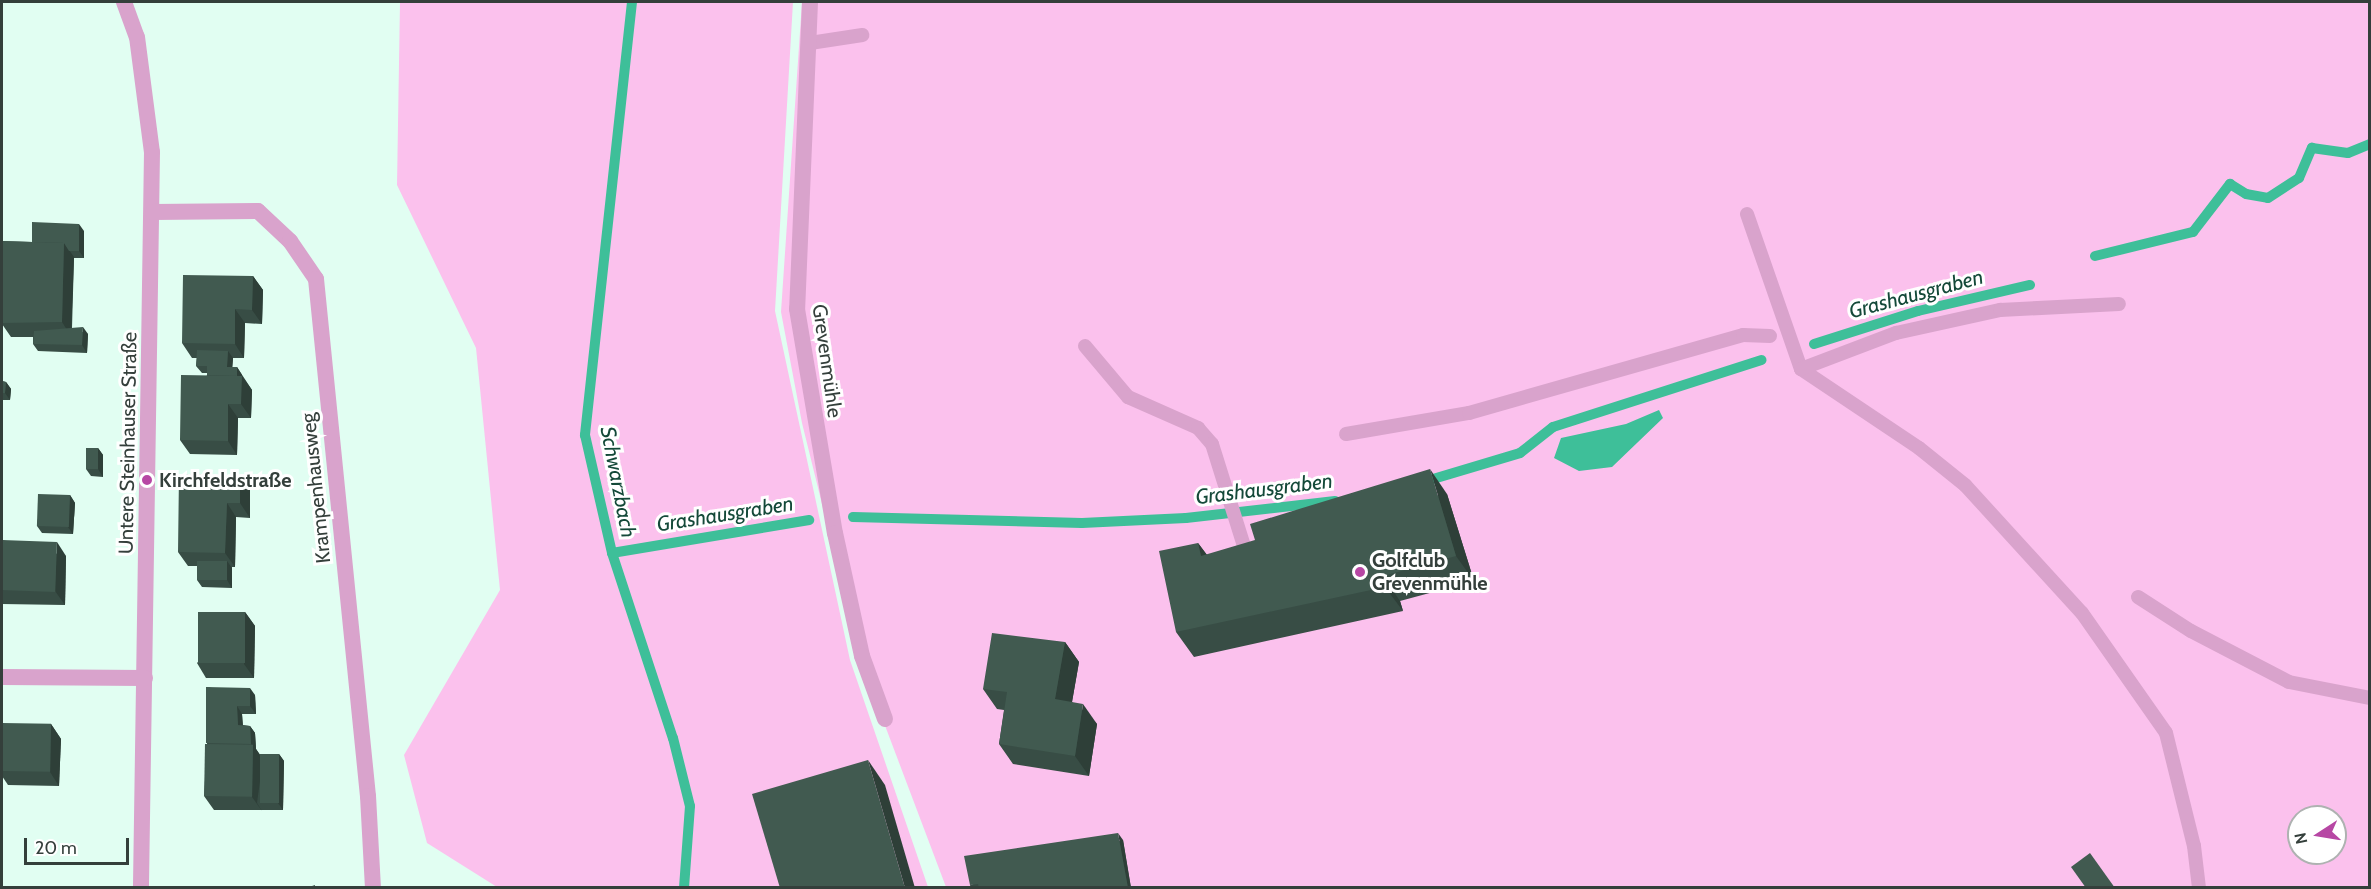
<!DOCTYPE html>
<html>
<head>
<meta charset="utf-8">
<style>
	body { margin:0 }
	#map { position:relative; width:2371px; height:889px; overflow:hidden; background:#e1fef2; font-family:Cabin,sans-serif }
	div>[style] { position:absolute }
	.green>* { inset:0; background:#fbc1ed }
	.water>* { inset:0; background:#3ebf99 }
	.stream>* { height:10px; margin:-5px; padding:0 5px; transform-origin:5px; border-radius:5px; background:#3ebf99 }
	.service>* { height:14px; margin:-7px; padding:0 7px; transform-origin:7px; border-radius:7px; background:#d9a3cc }
	.minor>* { height:16px; margin:-8px; padding:0 8px; transform-origin:8px; border-radius:8px; background:#d9a3cc }
	.wall>* { inset:0; background:#384d45 }
	.shaded-wall>* { inset:0; background:#2e3f38 }
	.building>* { inset:0; background:#415a50; transform-origin:0 0 }
	.dots>* { width:16px; height:16px; translate:-50% -50%; box-sizing:border-box; border:3px solid #fff; border-radius:50% }
	span { translate:-50% -50%; white-space:nowrap; text-align:center; line-height:1.15; -webkit-text-stroke:6px #fff; paint-order:stroke }
	.street-label { font-size:20px; color:#343f3b }
	.poi-label { font-size:20px; color:#343f3b; font-weight:700 }
	.left { translate:0 -50%; text-align:left }
	.water-label { font-size:21px; color:#144939; font-style:italic }
	.frame { position:absolute; inset:0; border:3px solid #343f3b; pointer-events:none }
	.north { position:absolute; left:2287px; top:805px; width:60px; height:60px; box-sizing:border-box; background:#fff; border:2px solid #aeb2b1; border-radius:50%; rotate:258deg; font-size:16px; font-weight:700; line-height:24px; text-align:center; color:#343f3b }
	.north::after { content:''; display:block; margin:auto; width:21px; height:27px; background:#b747a4; clip-path:polygon(50% 0,100% 100%,50% 72%,0 100%) }
	.scale { position:absolute; left:24px; top:838px; width:105px; height:27px; box-sizing:border-box; border:3px solid #343f3b; border-top:0; padding-left:8px; font-size:18px; line-height:21px; white-space:nowrap; color:#343f3b; -webkit-text-stroke:4px #fff; paint-order:stroke }
</style>
</head>
<body>
<div id="map">
	<div class="green">
		<div style="clip-path:polygon(400px 2px,793px 2px,775px 311px,850px 660px,928px 887px,497px 887px,427px 843px,404px 755px,500px 590px,476px 348px,397px 185px)"></div>
		<div style="clip-path:polygon(evenodd,802px 2px,2369px 2px,2369px 887px,946px 887px,861px 662px,802px 423px,781px 312px,802px 2px,2299px 817px,2335px 817px,2335px 853px,2299px 853px,2299px 817px)"></div>
	</div>
	<div class="water">
		<div style="clip-path:polygon(1659px 410px,1663px 418px,1612px 467px,1579px 471px,1554px 458px,1561px 438px,1626px 424px)"></div>
	</div>
	<div class="stream">
		<div style="left:632px;top:2px;width:436px;rotate:96.2deg"></div>
		<div style="left:585px;top:435px;width:121px;rotate:77.1deg"></div>
		<div style="left:612px;top:553px;width:195px;rotate:71.8deg"></div>
		<div style="left:673px;top:738px;width:70px;rotate:76deg"></div>
		<div style="left:690px;top:806px;width:82px;rotate:94.2deg"></div>
		<div style="left:2095px;top:256px;width:101px;rotate:-13.8deg"></div>
		<div style="left:2193px;top:232px;width:61px;rotate:-52.4deg"></div>
		<div style="left:2230px;top:184px;width:19px;rotate:32deg"></div>
		<div style="left:2246px;top:194px;width:22px;rotate:10deg"></div>
		<div style="left:2268px;top:198px;width:37px;rotate:-33deg"></div>
		<div style="left:2299px;top:178px;width:33px;rotate:-67deg"></div>
		<div style="left:2312px;top:148px;width:36px;rotate:8deg"></div>
		<div style="left:2348px;top:153px;width:24px;rotate:-22deg"></div>
		<div style="left:1814px;top:344px;width:109px;rotate:-17.6deg"></div>
		<div style="left:1918px;top:311px;width:115px;rotate:-13.1deg"></div>
		<div style="left:1423px;top:482px;width:101px;rotate:-16.6deg"></div>
		<div style="left:1520px;top:453px;width:42px;rotate:-38.2deg"></div>
		<div style="left:1553px;top:427px;width:219px;rotate:-17.8deg"></div>
		<div style="left:853px;top:517px;width:229px;rotate:1.5deg"></div>
		<div style="left:1082px;top:523px;width:104px;rotate:-2.8deg"></div>
		<div style="left:1186px;top:518px;width:150px;rotate:-6.5deg"></div>
		<div style="left:612px;top:553px;width:200px;rotate:-9.5deg"></div>
	</div>
	<div class="service">
		<div style="left:810px;top:43px;width:53px;rotate:-8.7deg"></div>
		<div style="left:1747px;top:214px;width:164px;rotate:70.8deg"></div>
		<div style="left:1801px;top:369px;width:142px;rotate:33.8deg"></div>
		<div style="left:1919px;top:448px;width:59px;rotate:38.8deg"></div>
		<div style="left:1965px;top:485px;width:173px;rotate:47.6deg"></div>
		<div style="left:2082px;top:613px;width:146px;rotate:55deg"></div>
		<div style="left:2166px;top:733px;width:116px;rotate:76.1deg"></div>
		<div style="left:2194px;top:846px;width:42px;rotate:83.2deg"></div>
		<div style="left:1085px;top:346px;width:67px;rotate:49.9deg"></div>
		<div style="left:1128px;top:397px;width:77px;rotate:23.9deg"></div>
		<div style="left:1198px;top:428px;width:21px;rotate:49deg"></div>
		<div style="left:1212px;top:444px;width:121px;rotate:72.6deg"></div>
		<div style="left:1801px;top:369px;width:102px;rotate:-20.8deg"></div>
		<div style="left:1896px;top:333px;width:107px;rotate:-12.5deg"></div>
		<div style="left:2000px;top:310px;width:119px;rotate:-2.9deg"></div>
		<div style="left:1346px;top:434px;width:125px;rotate:-9.7deg"></div>
		<div style="left:1469px;top:413px;width:285px;rotate:-15.9deg"></div>
		<div style="left:1743px;top:335px;width:27px;rotate:2deg"></div>
		<div style="left:2138px;top:597px;width:63px;rotate:32.7deg"></div>
		<div style="left:2191px;top:631px;width:110px;rotate:27.5deg"></div>
		<div style="left:2289px;top:682px;width:83px;rotate:11.2deg"></div>
	</div>
	<div class="minor">
		<div style="left:124px;top:2px;width:37px;rotate:70deg"></div>
		<div style="left:137px;top:37px;width:116px;rotate:82.6deg"></div>
		<div style="left:152px;top:152px;width:736px;rotate:90.86deg"></div>
		<div style="left:810px;top:2px;width:307px;rotate:92.4deg"></div>
		<div style="left:797px;top:309px;width:227px;rotate:80.4deg"></div>
		<div style="left:835px;top:533px;width:126px;rotate:77.6deg"></div>
		<div style="left:862px;top:656px;width:67px;rotate:69.9deg"></div>
		<div style="left:153px;top:212px;width:105px;rotate:-0.5deg"></div>
		<div style="left:258px;top:211px;width:44px;rotate:43.2deg"></div>
		<div style="left:290px;top:241px;width:46px;rotate:55.6deg"></div>
		<div style="left:316px;top:279px;width:520px;rotate:84.26deg"></div>
		<div style="left:368px;top:796px;width:92px;rotate:86.9deg"></div>
		<div style="left:2px;top:677px;width:143px;rotate:0.4deg"></div>
	</div>
	<div class="wall">
		<div style="clip-path:polygon(84px 231px,84px 258px,74px 258px,72px 328px,88px 334px,87px 353px,38px 351px,33px 344px,33px 337px,11px 337px,2px 324px,2px 241px,32px 242px)"></div>
		<div style="clip-path:polygon(253px 276px,263px 290px,262px 324px,245px 323px,244px 358px,233px 358px,232px 367px,237px 367px,252px 390px,251px 418px,238px 418px,237px 455px,190px 454px,180px 440px,207px 375px,207px 373px,202px 373px,196px 366px,197px 358px,192px 358px,182px 343px)"></div>
		<div style="clip-path:polygon(2px 381px,6px 382px,11px 389px,10px 400px,2px 400px)"></div>
		<div style="clip-path:polygon(98px 448px,103px 455px,103px 477px,91px 476px,86px 469px)"></div>
		<div style="clip-path:polygon(240px 476px,250px 490px,250px 518px,236px 517px,235px 567px,232px 567px,232px 588px,202px 587px,197px 580px,197px 566px,188px 566px,178px 552px)"></div>
		<div style="clip-path:polygon(1447px 494px,1474px 581px,1400px 601px,1403px 611px,1194px 657px,1176px 632px,1198px 543px,1207px 555px)"></div>
		<div style="clip-path:polygon(70px 495px,75px 503px,73px 534px,42px 533px,37px 526px)"></div>
		<div style="clip-path:polygon(2px 540px,66px 556px,65px 605px,2px 604px)"></div>
		<div style="clip-path:polygon(245px 612px,255px 626px,254px 678px,206px 678px,197px 663px)"></div>
		<div style="clip-path:polygon(1065px 642px,1079px 662px,1072px 702px,1097px 724px,1089px 776px,1013px 764px,999px 744px,1004px 710px,997px 709px,983px 689px)"></div>
		<div style="clip-path:polygon(206px 687px,255px 695px,256px 714px,242px 714px,243px 725px,250px 726px,255px 733px,256px 749px,260px 755px,279px 754px,284px 761px,283px 810px,214px 810px,204px 796px,207px 744px)"></div>
		<div style="clip-path:polygon(51px 724px,61px 739px,59px 786px,8px 785px,2px 776px,2px 771px)"></div>
		<div style="clip-path:polygon(1123px 840px,1131px 888px,971px 888px,970px 885px)"></div>
	</div>
	<div class="shaded-wall">
		<div style="clip-path:polygon(79px 224px,84px 231px,84px 258px,79px 251px)"></div>
		<div style="clip-path:polygon(64px 243px,74px 257px,71px 336px,62px 322px)"></div>
		<div style="clip-path:polygon(253px 276px,263px 290px,262px 324px,252px 310px)"></div>
		<div style="clip-path:polygon(235px 309px,245px 323px,244px 358px,235px 344px)"></div>
		<div style="clip-path:polygon(83px 327px,88px 334px,87px 353px,82px 345px)"></div>
		<div style="clip-path:polygon(228px 351px,233px 358px,232px 374px,227px 367px)"></div>
		<div style="clip-path:polygon(237px 367px,242px 375px,242px 386px,242px 376px,252px 390px,251px 418px,241px 404px,236px 383px)"></div>
		<div style="clip-path:polygon(6px 382px,11px 389px,10px 400px,5px 393px)"></div>
		<div style="clip-path:polygon(228px 404px,238px 418px,237px 455px,228px 441px)"></div>
		<div style="clip-path:polygon(98px 448px,103px 455px,103px 477px,98px 469px)"></div>
		<div style="clip-path:polygon(1430px 469px,1447px 494px,1474px 581px,1456px 556px)"></div>
		<div style="clip-path:polygon(240px 476px,250px 490px,250px 518px,240px 503px)"></div>
		<div style="clip-path:polygon(70px 495px,75px 503px,73px 534px,68px 527px)"></div>
		<div style="clip-path:polygon(227px 503px,236px 517px,235px 567px,225px 553px)"></div>
		<div style="clip-path:polygon(57px 542px,66px 556px,65px 605px,55px 591px)"></div>
		<div style="clip-path:polygon(1198px 543px,1216px 567px,1201px 556px)"></div>
		<div style="clip-path:polygon(227px 561px,232px 568px,232px 588px,227px 580px)"></div>
		<div style="clip-path:polygon(1383px 576px,1400px 601px,1403px 611px,1385px 587px)"></div>
		<div style="clip-path:polygon(245px 612px,255px 626px,254px 678px,244px 664px)"></div>
		<div style="clip-path:polygon(1065px 642px,1079px 662px,1069px 719px,1055px 699px)"></div>
		<div style="clip-path:polygon(250px 688px,255px 695px,256px 714px,250px 706px)"></div>
		<div style="clip-path:polygon(1083px 704px,1097px 724px,1089px 776px,1075px 756px)"></div>
		<div style="clip-path:polygon(237px 706px,242px 714px,243px 732px,238px 725px)"></div>
		<div style="clip-path:polygon(51px 724px,61px 739px,59px 786px,50px 772px)"></div>
		<div style="clip-path:polygon(250px 726px,255px 733px,256px 749px,263px 759px,257px 803px,262px 811px,252px 797px,253px 748px,251px 744px)"></div>
		<div style="clip-path:polygon(279px 754px,284px 761px,283px 810px,278px 803px)"></div>
		<div style="clip-path:polygon(868px 760px,885px 785px,915px 888px,905px 888px)"></div>
		<div style="clip-path:polygon(1118px 833px,1123px 840px,1131px 888px,1128px 888px)"></div>
	</div>
	<div class="building">
		<div style="clip-path:polygon(32px 222px,79px 224px,79px 251px,69px 251px,64px 243px,32px 242px)"></div>
		<div style="clip-path:polygon(2px 241px,64px 243px,62px 322px,2px 323px,3px 265px,2px 265px)"></div>
		<div style="clip-path:polygon(183px 275px,253px 276px,252px 310px,235px 309px,235px 344px,182px 343px)"></div>
		<div style="clip-path:polygon(83px 327px,82px 345px,33px 344px,34px 331px)"></div>
		<div style="clip-path:polygon(197px 350px,228px 351px,227px 367px,237px 367px,237px 376px,207px 375px,207px 366px,196px 366px)"></div>
		<div style="clip-path:polygon(181px 375px,242px 376px,241px 404px,228px 404px,228px 441px,180px 440px)"></div>
		<div style="clip-path:polygon(2px 381px,6px 382px,5px 393px,2px 393px)"></div>
		<div style="left:86px;top:448px;width:12px;height:21px"></div>
		<div style="clip-path:polygon(1430px 469px,1456px 556px,1383px 576px,1385px 587px,1176px 632px,1159px 551px,1198px 543px,1201px 556px,1255px 540px,1250px 524px)"></div>
		<div style="clip-path:polygon(179px 474px,240px 476px,240px 503px,227px 503px,225px 553px,178px 552px)"></div>
		<div style="left:38px;top:494px;width:32px;height:32px;rotate:2deg"></div>
		<div style="left:2px;top:540px;width:55px;height:50px;rotate:2deg"></div>
		<div style="left:197px;top:561px;width:30px;height:19px"></div>
		<div style="left:198px;top:612px;width:47px;height:51px"></div>
		<div style="clip-path:polygon(992px 633px,1065px 642px,1055px 699px,1083px 704px,1075px 756px,999px 744px,1007px 692px,983px 689px)"></div>
		<div style="clip-path:polygon(206px 687px,250px 688px,250px 706px,237px 706px,238px 725px,250px 726px,251px 744px,206px 743px)"></div>
		<div style="left:2px;top:723px;width:49px;height:48px;rotate:1deg"></div>
		<div style="left:205px;top:744px;width:48px;height:52px;rotate:1deg"></div>
		<div style="left:260px;top:754px;width:19px;height:49px"></div>
		<div style="clip-path:polygon(868px 760px,905px 888px,780px 888px,752px 794px)"></div>
		<div style="clip-path:polygon(1118px 833px,1128px 888px,979px 888px,978px 884px,970px 885px,964px 856px)"></div>
		<div style="clip-path:polygon(2090px 853px,2115px 888px,2086px 888px,2071px 867px)"></div>
		<div style="clip-path:polygon(315px 885px,315px 888px,306px 888px)"></div>
	</div>
	<div class="dots">
		<div style="left:147px;top:480px;background:#b747a4"></div>
		<div style="left:1360px;top:572px;background:#b747a4"></div>
	</div>
	<div class="street-label">
		<span style="left:827px;top:361px;rotate:82deg">Grevenmühle</span>
		<span style="left:128px;top:443px;rotate:-89deg">Untere Steinhauser Straße</span>
		<span style="left:316px;top:488px;rotate:-96deg">Krampenhausweg</span>
	</div>
	<div class="poi-label">
		<span class="left" style="left:159px;top:480px">Kirchfeldstraße</span>
		<span class="left" style="left:1372px;top:572px">Golfclub<br>Grevenmühle</span>
	</div>
	<div class="water-label">
		<span style="left:1916px;top:294px;rotate:-15deg">Grashausgraben</span>
		<span style="left:618px;top:482px;rotate:79deg">Schwarzbach</span>
		<span style="left:1264px;top:489px;rotate:-7deg">Grashausgraben</span>
		<span style="left:725px;top:514px;rotate:-9deg">Grashausgraben</span>
	</div>
	<div class="frame"></div>
	<div class="north">N</div>
	<div class="scale">20 m</div>
</div>
</body>
</html>
